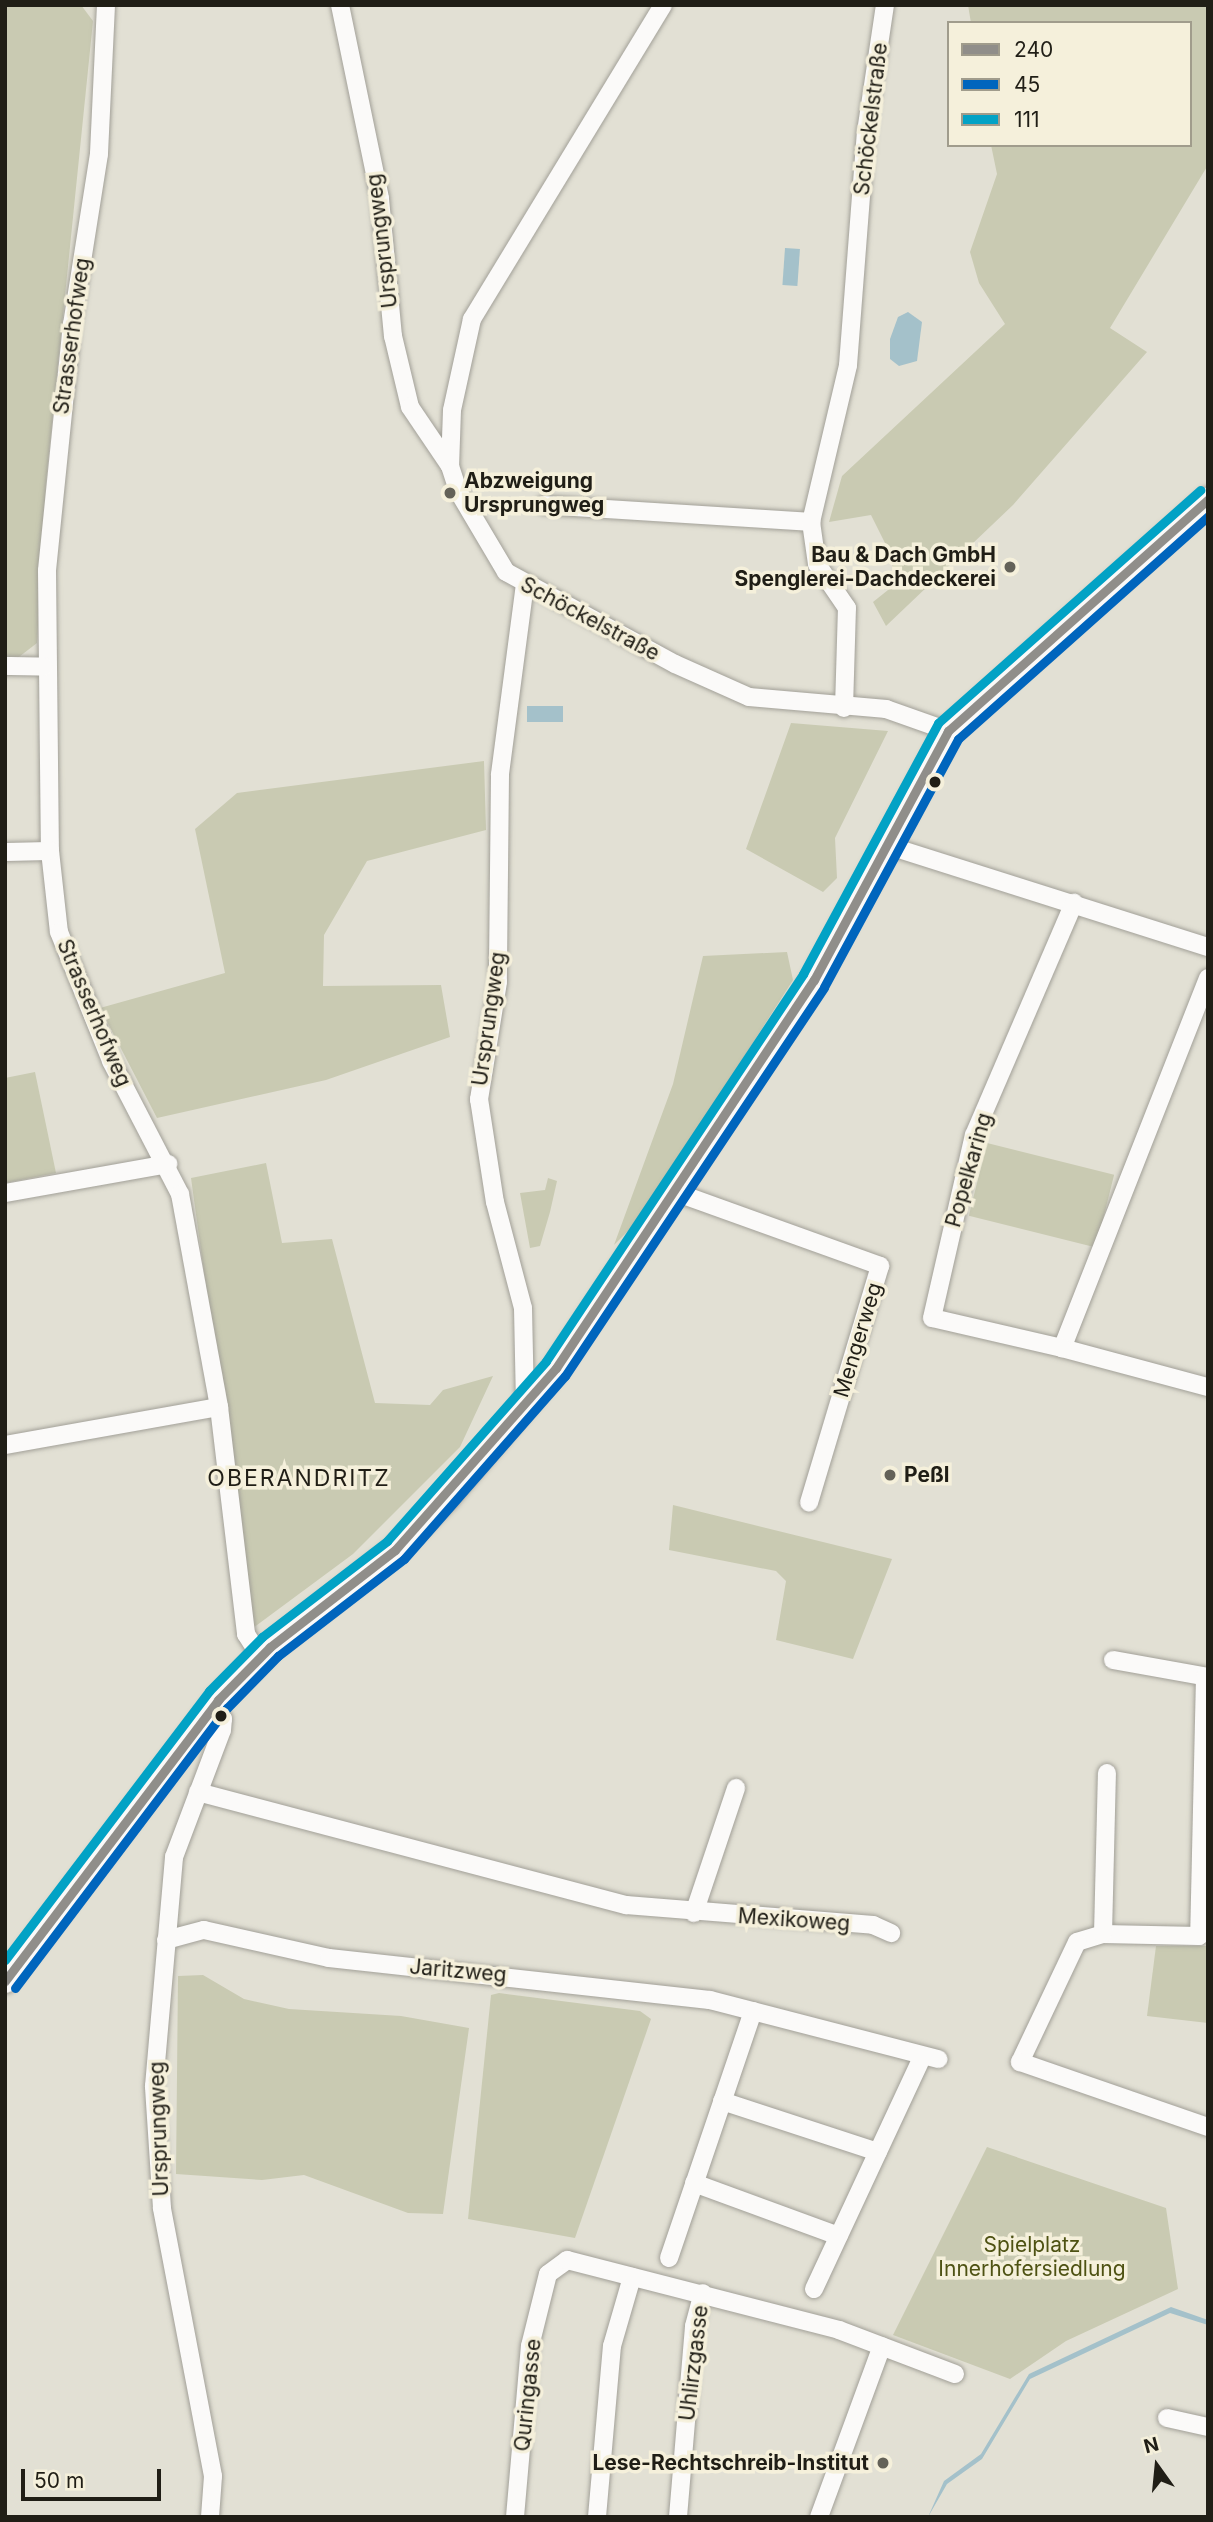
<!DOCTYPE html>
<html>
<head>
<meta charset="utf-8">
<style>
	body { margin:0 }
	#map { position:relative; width:1213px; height:2522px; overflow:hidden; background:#e2e0d4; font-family:Inter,sans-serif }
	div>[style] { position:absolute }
	.green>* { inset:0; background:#c9cab2; transform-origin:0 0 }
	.water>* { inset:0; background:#a4c1ca; transform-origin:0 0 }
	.roads { filter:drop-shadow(0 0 2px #a2a098) drop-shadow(0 0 2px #a2a098) }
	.minor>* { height:18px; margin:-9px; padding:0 9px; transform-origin:9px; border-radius:9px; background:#fbfaf9 }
	.secondary>* { height:24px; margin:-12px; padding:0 12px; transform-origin:12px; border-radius:12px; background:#fbfaf9 }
	.bus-1>* { height:9px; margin:-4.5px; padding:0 4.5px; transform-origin:4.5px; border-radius:4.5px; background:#908e8a }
	.bus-2>* { height:9px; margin:-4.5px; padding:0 4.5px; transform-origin:4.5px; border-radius:4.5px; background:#0065bd }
	.bus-3>* { height:9px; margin:-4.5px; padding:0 4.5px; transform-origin:4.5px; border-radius:4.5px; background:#02a2c5 }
	.dots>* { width:19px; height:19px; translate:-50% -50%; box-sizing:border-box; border:4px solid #f5f0db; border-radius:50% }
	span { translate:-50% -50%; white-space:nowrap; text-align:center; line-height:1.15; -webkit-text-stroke:7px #f5f0db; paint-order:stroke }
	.street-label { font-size:21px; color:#201e16 }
	.poi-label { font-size:21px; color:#201e16; font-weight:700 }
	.left { translate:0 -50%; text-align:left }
	.right { translate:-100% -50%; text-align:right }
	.park-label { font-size:21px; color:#4e5213 }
	.neighbourhood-label { font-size:23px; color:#201e16; letter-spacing:2px }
	.frame { position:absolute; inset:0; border:7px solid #201e16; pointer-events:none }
	.legend { position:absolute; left:947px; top:21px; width:245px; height:126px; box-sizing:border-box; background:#f5f0db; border:2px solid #a09c8c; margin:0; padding:9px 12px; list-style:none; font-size:21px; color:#201e16 }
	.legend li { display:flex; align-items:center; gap:14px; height:35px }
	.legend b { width:35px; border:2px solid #a09c8c }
	.north { position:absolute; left:1122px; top:2431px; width:70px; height:70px; -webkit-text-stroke:5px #f5f0db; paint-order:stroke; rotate:345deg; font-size:19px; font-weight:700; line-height:28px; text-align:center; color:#201e16 }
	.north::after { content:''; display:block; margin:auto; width:24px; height:32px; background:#201e16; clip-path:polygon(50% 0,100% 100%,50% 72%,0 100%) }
	.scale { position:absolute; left:21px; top:2469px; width:140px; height:32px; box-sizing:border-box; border:4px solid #201e16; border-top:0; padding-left:9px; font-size:21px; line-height:24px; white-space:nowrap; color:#201e16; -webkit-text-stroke:5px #f5f0db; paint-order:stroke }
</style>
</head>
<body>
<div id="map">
	<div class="green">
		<div style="clip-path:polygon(5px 5px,81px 5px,93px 21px,46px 482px,37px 643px,15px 660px,5px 659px)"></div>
		<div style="clip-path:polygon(968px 5px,1208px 5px,1208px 165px,1110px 328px,1147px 352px,1013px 505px,886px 626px,873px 602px,893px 586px,892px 557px,871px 515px,829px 522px,842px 476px,1005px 324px,979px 283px,970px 252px,997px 174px,991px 145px,1190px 145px,1190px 23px,971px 23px)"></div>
		<div style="clip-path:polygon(791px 723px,888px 731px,835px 838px,837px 878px,823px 892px,746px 849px)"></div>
		<div style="clip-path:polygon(484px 761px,486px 830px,367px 861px,324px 935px,323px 986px,441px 985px,450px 1037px,326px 1080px,157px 1118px,100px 1008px,225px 973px,195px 829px,237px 793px)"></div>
		<div style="clip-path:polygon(787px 952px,793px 980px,641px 1218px,614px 1245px,673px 1084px,703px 956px)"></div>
		<div style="clip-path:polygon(35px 1072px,56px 1173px,5px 1183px,5px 1078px)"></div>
		<div style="left:987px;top:1143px;width:131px;height:75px;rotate:14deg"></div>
		<div style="clip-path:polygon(266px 1163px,282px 1243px,332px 1239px,375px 1403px,430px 1405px,443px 1390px,493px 1376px,460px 1447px,353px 1554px,253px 1628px,191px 1178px)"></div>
		<div style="clip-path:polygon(548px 1178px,557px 1181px,550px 1212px,540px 1246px,530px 1248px,520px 1193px,545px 1190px)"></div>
		<div style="clip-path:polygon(673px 1505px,892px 1559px,853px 1659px,776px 1640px,786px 1581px,776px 1571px,669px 1550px)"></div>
		<div style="clip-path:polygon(1156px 1946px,1208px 1946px,1208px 2023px,1147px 2016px)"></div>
		<div style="clip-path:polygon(203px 1975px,244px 1999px,289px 2009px,401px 2016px,469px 2028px,443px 2214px,408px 2213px,304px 2175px,262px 2180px,176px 2174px,178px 1976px)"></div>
		<div style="clip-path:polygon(499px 1993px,640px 2011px,651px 2019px,575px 2238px,468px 2219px,491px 1995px)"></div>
		<div style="clip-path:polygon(987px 2147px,1166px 2208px,1178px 2289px,1066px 2341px,1010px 2379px,893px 2335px)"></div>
	</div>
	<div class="water">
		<div style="left:785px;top:248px;width:15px;height:37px;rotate:4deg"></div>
		<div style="clip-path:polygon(908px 312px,922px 322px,917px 361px,899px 366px,890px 359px,890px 339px,898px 317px)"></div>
		<div style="left:527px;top:706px;width:36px;height:16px"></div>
		<div style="clip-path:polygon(1171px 2307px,1208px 2320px,1208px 2325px,1170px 2313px,1030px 2379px,982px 2459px,947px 2484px,928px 2517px,944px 2481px,981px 2454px,1029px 2374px)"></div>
	</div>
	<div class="roads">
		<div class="minor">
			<div style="left:106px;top:5px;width:149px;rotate:92.7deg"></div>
			<div style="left:99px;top:154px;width:172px;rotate:99deg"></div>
			<div style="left:72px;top:324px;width:248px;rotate:95.8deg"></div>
			<div style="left:47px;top:571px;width:280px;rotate:89.4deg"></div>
			<div style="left:50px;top:851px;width:81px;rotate:83.7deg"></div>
			<div style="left:59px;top:932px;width:139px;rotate:68deg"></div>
			<div style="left:111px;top:1061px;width:150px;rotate:62.6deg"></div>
			<div style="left:180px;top:1194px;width:217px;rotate:79.6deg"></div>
			<div style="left:340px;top:5px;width:198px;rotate:78.3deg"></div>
			<div style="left:380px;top:199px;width:138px;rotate:84.6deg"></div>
			<div style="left:393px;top:336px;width:73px;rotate:76.5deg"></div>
			<div style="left:410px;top:407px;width:71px;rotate:55.9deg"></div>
			<div style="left:663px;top:5px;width:368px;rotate:121.3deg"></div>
			<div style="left:472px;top:319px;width:93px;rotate:102.4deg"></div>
			<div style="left:452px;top:410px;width:56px;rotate:92deg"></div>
			<div style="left:450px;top:466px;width:26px;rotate:72deg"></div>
			<div style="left:458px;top:491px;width:94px;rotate:59.3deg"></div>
			<div style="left:506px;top:572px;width:192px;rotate:28.6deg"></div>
			<div style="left:675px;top:664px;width:81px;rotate:24deg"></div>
			<div style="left:749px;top:697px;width:138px;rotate:5deg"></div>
			<div style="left:886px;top:709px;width:66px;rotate:19.5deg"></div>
			<div style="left:544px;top:505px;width:268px;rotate:3.6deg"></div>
			<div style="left:525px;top:584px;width:193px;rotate:97.5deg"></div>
			<div style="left:500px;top:775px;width:207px;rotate:90.6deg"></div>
			<div style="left:498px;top:982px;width:119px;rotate:99.2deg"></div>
			<div style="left:479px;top:1099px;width:104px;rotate:81.2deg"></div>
			<div style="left:495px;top:1202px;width:110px;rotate:75.2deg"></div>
			<div style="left:523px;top:1308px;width:99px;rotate:88.8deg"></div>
			<div style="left:5px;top:666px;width:39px;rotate:1deg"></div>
			<div style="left:844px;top:708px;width:100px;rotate:-88.3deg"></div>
			<div style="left:847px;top:608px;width:53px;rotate:-124.3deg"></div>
			<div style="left:817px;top:564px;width:42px;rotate:-98.1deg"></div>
			<div style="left:811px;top:522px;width:161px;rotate:-76.7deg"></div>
			<div style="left:848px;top:365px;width:234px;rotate:-85.6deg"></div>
			<div style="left:866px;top:132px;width:128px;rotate:-81.5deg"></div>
			<div style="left:886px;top:845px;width:338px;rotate:17.6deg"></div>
			<div style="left:5px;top:852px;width:45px;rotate:-1.3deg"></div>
			<div style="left:1208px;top:978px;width:398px;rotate:111.5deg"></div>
			<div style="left:1062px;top:1348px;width:151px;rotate:15deg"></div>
			<div style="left:675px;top:1192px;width:218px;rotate:19.8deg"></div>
			<div style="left:880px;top:1266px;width:247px;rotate:106.7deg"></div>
			<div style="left:5px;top:1193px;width:166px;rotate:-10.1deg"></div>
			<div style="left:1062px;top:1348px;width:133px;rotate:-167deg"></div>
			<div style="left:932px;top:1318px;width:188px;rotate:-77.1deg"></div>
			<div style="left:974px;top:1135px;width:253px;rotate:-66.7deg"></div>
			<div style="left:5px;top:1445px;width:217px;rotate:-10.1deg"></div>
			<div style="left:219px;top:1407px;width:229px;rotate:83.2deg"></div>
			<div style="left:246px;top:1634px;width:26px;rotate:58deg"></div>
			<div style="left:1113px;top:1660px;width:97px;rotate:10.1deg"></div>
			<div style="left:1205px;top:1677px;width:259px;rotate:91.3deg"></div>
			<div style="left:1199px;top:1936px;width:96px;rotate:-178.8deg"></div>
			<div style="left:1103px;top:1934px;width:27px;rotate:163deg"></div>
			<div style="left:1077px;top:1942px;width:133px;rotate:115.4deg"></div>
			<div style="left:1020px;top:2062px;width:199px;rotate:19.1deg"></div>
			<div style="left:198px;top:1792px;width:443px;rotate:14.8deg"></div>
			<div style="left:626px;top:1905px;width:248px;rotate:4.6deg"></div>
			<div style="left:873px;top:1925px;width:20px;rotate:24deg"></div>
			<div style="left:694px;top:1913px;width:132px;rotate:-71.4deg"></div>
			<div style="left:1103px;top:1934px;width:161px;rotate:-88.6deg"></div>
			<div style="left:166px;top:1940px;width:39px;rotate:-15deg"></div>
			<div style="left:204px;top:1930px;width:128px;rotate:12.6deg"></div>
			<div style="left:329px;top:1958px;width:383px;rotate:6.3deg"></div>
			<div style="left:710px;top:2000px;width:236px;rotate:14.5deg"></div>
			<div style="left:722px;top:2101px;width:164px;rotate:18.1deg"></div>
			<div style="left:694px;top:2183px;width:154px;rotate:20.1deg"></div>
			<div style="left:669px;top:2258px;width:261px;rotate:-71.2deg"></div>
			<div style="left:814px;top:2289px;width:256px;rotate:-65deg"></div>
			<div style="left:1167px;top:2418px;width:42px;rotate:12.4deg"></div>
			<div style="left:210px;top:2517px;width:41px;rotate:-85.8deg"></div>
			<div style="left:213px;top:2476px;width:273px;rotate:-100.8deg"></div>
			<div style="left:162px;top:2208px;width:122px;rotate:-93.8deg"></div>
			<div style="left:154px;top:2086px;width:230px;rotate:-85deg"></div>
			<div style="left:174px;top:1857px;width:136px;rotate:-69.3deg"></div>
			<div style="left:222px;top:1730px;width:11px;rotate:-85deg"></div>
			<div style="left:223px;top:1719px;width:16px;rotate:-140deg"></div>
			<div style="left:515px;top:2517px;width:172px;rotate:-85deg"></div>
			<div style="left:530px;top:2346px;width:74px;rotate:-76deg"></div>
			<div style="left:548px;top:2274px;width:24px;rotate:-36deg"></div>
			<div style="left:567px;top:2260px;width:281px;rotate:14.4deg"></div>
			<div style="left:839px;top:2330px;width:124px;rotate:20.8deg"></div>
			<div style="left:597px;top:2517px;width:172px;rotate:-85deg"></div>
			<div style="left:612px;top:2346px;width:72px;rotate:-73.8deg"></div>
			<div style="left:678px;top:2517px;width:192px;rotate:-85.2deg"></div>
			<div style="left:694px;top:2326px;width:34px;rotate:-75deg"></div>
			<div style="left:819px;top:2517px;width:182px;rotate:-69.8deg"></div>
		</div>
		<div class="secondary">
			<div style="left:5px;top:1981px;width:353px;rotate:-52.8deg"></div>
			<div style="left:218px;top:1700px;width:74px;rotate:-45.5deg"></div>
			<div style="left:270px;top:1647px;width:158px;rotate:-37.8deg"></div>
			<div style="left:395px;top:1550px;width:74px;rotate:-45deg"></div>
			<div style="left:447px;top:1498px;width:170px;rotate:-50deg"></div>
			<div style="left:556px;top:1368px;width:466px;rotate:-56.4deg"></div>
			<div style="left:814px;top:980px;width:283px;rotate:-61.7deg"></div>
			<div style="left:948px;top:731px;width:348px;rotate:-41.7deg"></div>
		</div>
	</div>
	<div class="bus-1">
		<div style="left:5px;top:1981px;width:353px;rotate:-52.8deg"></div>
		<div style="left:218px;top:1700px;width:74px;rotate:-45.5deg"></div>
		<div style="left:270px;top:1647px;width:158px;rotate:-37.8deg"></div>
		<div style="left:395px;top:1550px;width:243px;rotate:-48.5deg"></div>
		<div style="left:556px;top:1368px;width:466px;rotate:-56.4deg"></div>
		<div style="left:814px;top:980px;width:283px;rotate:-61.7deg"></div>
		<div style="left:948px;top:731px;width:348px;rotate:-41.7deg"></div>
	</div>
	<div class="bus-2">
		<div style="left:15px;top:1988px;width:351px;rotate:-52.9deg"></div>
		<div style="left:227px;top:1708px;width:73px;rotate:-45.6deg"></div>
		<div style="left:278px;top:1656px;width:159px;rotate:-37.6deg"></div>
		<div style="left:404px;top:1559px;width:244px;rotate:-48.7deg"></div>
		<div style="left:565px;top:1376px;width:467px;rotate:-56.3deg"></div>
		<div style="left:824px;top:987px;width:282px;rotate:-61.6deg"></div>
		<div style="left:958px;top:739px;width:335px;rotate:-41.7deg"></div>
	</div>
	<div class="bus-3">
		<div style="left:5px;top:1960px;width:338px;rotate:-52.8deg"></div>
		<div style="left:209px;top:1691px;width:76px;rotate:-45.5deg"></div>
		<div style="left:262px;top:1637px;width:158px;rotate:-37.5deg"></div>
		<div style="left:387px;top:1541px;width:240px;rotate:-48.5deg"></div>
		<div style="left:546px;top:1361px;width:465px;rotate:-56.4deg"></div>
		<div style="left:803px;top:974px;width:285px;rotate:-61.7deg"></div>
		<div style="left:938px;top:723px;width:351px;rotate:-41.6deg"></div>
	</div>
	<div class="dots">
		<div style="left:450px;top:493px;background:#646258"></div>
		<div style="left:1010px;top:567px;background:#646258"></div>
		<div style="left:935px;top:782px;background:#201e16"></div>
		<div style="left:890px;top:1475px;background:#646258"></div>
		<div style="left:221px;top:1716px;background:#201e16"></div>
		<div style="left:883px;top:2463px;background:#646258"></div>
	</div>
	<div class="street-label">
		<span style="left:871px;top:119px;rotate:-83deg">Schöckelstraße</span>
		<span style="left:382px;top:241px;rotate:-97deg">Ursprungweg</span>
		<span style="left:72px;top:336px;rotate:-82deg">Strasserhofweg</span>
		<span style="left:590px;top:619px;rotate:28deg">Schöckelstraße</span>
		<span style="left:94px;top:1013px;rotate:67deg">Strasserhofweg</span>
		<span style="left:489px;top:1019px;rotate:-82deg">Ursprungweg</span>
		<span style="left:969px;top:1170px;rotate:-74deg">Popelkaring</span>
		<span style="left:858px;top:1340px;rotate:-73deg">Mengerweg</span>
		<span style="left:794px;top:1920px;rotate:4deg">Mexikoweg</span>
		<span style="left:458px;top:1971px;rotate:5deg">Jaritzweg</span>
		<span style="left:159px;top:2129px;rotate:-92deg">Ursprungweg</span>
		<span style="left:694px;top:2363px;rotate:-83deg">Uhlirzgasse</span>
		<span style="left:528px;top:2395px;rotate:-84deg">Quringasse</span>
	</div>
	<div class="poi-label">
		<span class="left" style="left:464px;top:493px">Abzweigung<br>Ursprungweg</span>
		<span class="right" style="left:996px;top:567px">Bau &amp; Dach GmbH<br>Spenglerei-Dachdeckerei</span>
		<span class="left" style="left:904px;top:1475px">Peßl</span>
		<span class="right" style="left:869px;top:2463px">Lese-Rechtschreib-Institut</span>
	</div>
	<div class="park-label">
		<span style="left:1032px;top:2257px">Spielplatz<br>Innerhofersiedlung</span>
	</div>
	<div class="neighbourhood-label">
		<span style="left:299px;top:1478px">OBERANDRITZ</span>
	</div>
	<div class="frame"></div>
	<ul class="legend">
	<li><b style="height:9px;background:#908e8a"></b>240</li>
	<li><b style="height:9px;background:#0065bd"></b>45</li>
	<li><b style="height:9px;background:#02a2c5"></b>111</li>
	</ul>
	<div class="north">N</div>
	<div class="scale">50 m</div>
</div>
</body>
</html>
